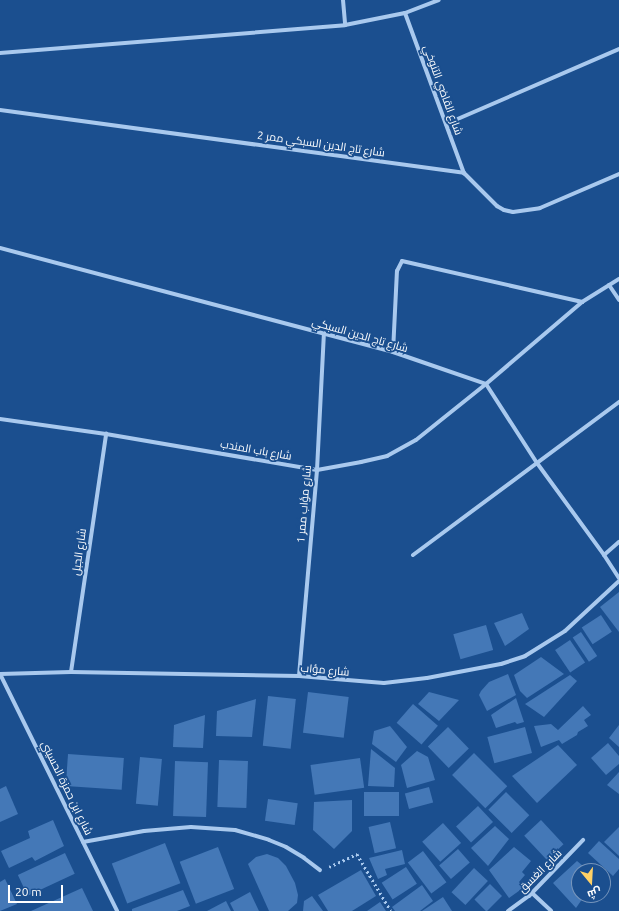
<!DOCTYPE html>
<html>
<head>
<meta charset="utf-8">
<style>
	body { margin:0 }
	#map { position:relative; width:619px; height:911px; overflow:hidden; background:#1b4f8f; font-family:Ubuntu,Cairo,sans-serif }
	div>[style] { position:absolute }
	.building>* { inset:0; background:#4478b7; transform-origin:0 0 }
	.path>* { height:2.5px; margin-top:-1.25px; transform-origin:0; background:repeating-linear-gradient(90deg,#a9c9ee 0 2px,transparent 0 5px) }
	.street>* { height:4px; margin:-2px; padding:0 2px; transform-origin:2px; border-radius:2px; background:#a9c9ee }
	span { translate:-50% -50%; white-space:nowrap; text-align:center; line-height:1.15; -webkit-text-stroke:3.5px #1b4f8f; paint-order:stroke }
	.street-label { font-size:11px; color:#fff }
	.north { position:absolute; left:571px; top:863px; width:40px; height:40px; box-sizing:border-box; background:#1b4f8f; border:1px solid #7695bc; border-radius:50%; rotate:162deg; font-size:11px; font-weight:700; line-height:16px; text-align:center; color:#fff }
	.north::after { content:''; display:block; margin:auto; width:14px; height:18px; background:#ffd166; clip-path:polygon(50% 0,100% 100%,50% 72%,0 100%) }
	.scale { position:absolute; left:8px; top:885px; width:55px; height:18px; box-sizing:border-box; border:2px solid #fff; border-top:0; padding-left:5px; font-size:12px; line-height:14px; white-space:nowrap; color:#fff; -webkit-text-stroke:3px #1b4f8f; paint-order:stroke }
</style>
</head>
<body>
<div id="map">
	<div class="building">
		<div style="clip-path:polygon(619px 592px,619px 632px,600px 607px)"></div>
		<div style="clip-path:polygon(522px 613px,529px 629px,505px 646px,494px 623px)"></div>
		<div style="left:601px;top:615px;width:20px;height:23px;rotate:57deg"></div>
		<div style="left:486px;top:625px;width:26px;height:34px;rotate:74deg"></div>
		<div style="left:581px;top:632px;width:29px;height:10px;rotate:56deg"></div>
		<div style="left:570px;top:640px;width:27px;height:18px;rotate:56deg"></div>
		<div style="clip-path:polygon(541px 657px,564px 674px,527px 698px,520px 691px,514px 675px)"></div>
		<div style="clip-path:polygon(508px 674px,516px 695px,487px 711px,479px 695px,481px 691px,489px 682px)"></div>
		<div style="clip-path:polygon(570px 675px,577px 681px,544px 717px,525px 704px)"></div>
		<div style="left:308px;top:692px;width:41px;height:41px;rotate:7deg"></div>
		<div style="clip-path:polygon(429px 692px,459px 700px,439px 721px,418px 704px)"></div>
		<div style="left:268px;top:696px;width:28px;height:50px;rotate:6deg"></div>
		<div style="clip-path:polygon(516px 698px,524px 722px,517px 724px,515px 722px,496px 728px,491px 715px)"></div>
		<div style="clip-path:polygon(256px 699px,252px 737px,216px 736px,217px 711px)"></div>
		<div style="left:413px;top:704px;width:33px;height:25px;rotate:41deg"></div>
		<div style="clip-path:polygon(583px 706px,591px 715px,584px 720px,588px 726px,578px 732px,577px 735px,562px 744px,559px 740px,541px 747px,534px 726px,551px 724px,558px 730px)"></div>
		<div style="clip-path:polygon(205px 715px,203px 748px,173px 747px,174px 725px)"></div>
		<div style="clip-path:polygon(619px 725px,619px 747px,609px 738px)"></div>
		<div style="clip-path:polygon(390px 726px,407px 747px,396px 762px,372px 744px,374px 731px)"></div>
		<div style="left:448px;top:727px;width:30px;height:28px;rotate:46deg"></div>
		<div style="left:525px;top:727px;width:27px;height:39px;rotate:75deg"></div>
		<div style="clip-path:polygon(608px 743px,619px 756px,619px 764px,606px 775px,591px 758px)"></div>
		<div style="clip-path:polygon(558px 745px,577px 765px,537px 803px,512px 776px)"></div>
		<div style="clip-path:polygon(371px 749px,395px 768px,394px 787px,368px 786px)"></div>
		<div style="clip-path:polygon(417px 751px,428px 757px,435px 780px,407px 788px,401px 765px)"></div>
		<div style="left:474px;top:753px;width:47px;height:31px;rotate:45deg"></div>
		<div style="left:68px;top:754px;width:56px;height:32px;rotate:4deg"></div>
		<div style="left:140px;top:757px;width:22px;height:47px;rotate:5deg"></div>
		<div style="left:360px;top:758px;width:30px;height:50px;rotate:82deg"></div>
		<div style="left:219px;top:760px;width:29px;height:47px;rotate:2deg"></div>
		<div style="left:175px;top:761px;width:33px;height:55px;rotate:2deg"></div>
		<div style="clip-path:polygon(619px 772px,619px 794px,607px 785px)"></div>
		<div style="clip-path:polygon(6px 786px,18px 814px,0 822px,0 789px)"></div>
		<div style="left:429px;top:787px;width:16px;height:25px;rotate:75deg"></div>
		<div style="left:364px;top:792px;width:35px;height:24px"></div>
		<div style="left:506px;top:792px;width:33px;height:25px;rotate:45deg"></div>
		<div style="left:268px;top:799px;width:30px;height:22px;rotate:8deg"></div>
		<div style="clip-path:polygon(352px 800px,352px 831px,334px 849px,313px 830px,314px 802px)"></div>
		<div style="left:478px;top:806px;width:22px;height:30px;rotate:47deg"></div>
		<div style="clip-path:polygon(53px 820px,64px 846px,35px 861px,32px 857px,9px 868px,1px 851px,30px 838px,28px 831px)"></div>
		<div style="left:541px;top:820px;width:33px;height:23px;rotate:47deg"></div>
		<div style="left:390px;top:822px;width:27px;height:22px;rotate:77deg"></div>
		<div style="left:443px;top:823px;width:27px;height:28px;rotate:48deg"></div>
		<div style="clip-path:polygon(495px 826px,509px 839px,488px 866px,471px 848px)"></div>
		<div style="clip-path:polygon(619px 827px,619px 856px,604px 842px)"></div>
		<div style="clip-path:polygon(599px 841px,619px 859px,619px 869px,613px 876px,588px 853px)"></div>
		<div style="left:165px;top:843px;width:43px;height:57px;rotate:69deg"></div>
		<div style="left:218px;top:847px;width:45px;height:41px;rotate:69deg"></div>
		<div style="clip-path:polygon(514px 847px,531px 861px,522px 872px,525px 875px,519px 882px,523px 888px,509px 898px,489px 870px)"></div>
		<div style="left:458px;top:849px;width:18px;height:25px;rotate:49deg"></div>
		<div style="clip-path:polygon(402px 850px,405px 864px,385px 869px,387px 875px,378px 879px,369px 858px)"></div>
		<div style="left:423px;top:851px;width:39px;height:19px;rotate:53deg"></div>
		<div style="left:65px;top:853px;width:23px;height:52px;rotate:65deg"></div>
		<div style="clip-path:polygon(267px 854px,278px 858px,286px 866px,295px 883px,298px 895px,297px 903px,288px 911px,269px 911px,248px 864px,256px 857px)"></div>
		<div style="clip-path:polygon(577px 861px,589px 871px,579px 871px,579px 895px,585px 895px,576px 908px,553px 883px)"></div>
		<div style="left:406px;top:867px;width:20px;height:29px;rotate:57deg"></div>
		<div style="left:474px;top:868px;width:19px;height:33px;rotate:43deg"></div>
		<div style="clip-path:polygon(361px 870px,376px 896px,352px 911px,328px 911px,318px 895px)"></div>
		<div style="clip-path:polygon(5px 879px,17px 904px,0 911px,0 882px)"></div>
		<div style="left:490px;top:884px;width:17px;height:22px;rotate:45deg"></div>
		<div style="clip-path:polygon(422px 885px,433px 901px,420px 911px,395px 911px,392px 907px)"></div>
		<div style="clip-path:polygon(82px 888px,93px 911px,31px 911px)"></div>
		<div style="clip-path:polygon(183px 890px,190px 906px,177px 911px,132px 911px,132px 909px)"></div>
		<div style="clip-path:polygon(250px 892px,259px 911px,234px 911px,230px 903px)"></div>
		<div style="clip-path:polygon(312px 896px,323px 911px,303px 911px,304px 901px)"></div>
		<div style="clip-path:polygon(443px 897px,452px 911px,422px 911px)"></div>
		<div style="clip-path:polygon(226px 901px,231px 911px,207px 911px)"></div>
		<div style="clip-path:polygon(380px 902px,386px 911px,367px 911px)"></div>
	</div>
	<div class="path">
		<div style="left:329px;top:867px;width:31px;rotate:-25deg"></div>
		<div style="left:357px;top:854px;width:66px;rotate:59.2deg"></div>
	</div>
	<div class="street">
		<div style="left:343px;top:0;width:25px;rotate:85deg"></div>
		<div style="left:405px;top:13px;width:171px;rotate:69.8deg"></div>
		<div style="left:0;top:53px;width:346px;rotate:-4.6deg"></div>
		<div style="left:345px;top:25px;width:61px;rotate:-11.3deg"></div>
		<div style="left:405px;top:13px;width:36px;rotate:-21deg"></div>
		<div style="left:0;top:110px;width:468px;rotate:7.7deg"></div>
		<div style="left:464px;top:173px;width:47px;rotate:45deg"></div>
		<div style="left:497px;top:206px;width:8px;rotate:30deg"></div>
		<div style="left:504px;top:210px;width:9px;rotate:13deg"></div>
		<div style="left:513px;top:212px;width:27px;rotate:-8deg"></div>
		<div style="left:540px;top:208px;width:86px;rotate:-23.3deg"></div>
		<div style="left:446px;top:124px;width:189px;rotate:-23.4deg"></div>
		<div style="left:0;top:248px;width:407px;rotate:14.8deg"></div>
		<div style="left:393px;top:352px;width:98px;rotate:19deg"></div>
		<div style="left:486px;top:384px;width:94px;rotate:57.2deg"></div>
		<div style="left:537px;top:463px;width:114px;rotate:53.9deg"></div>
		<div style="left:604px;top:555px;width:27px;rotate:57deg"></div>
		<div style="left:609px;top:285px;width:18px;rotate:56deg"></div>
		<div style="left:393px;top:352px;width:81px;rotate:-87.2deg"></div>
		<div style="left:397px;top:271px;width:11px;rotate:-63deg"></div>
		<div style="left:402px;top:261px;width:185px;rotate:12.8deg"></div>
		<div style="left:0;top:419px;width:107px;rotate:8.1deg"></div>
		<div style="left:106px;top:434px;width:214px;rotate:9.7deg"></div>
		<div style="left:317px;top:470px;width:45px;rotate:-10.3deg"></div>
		<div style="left:361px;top:462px;width:27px;rotate:-13deg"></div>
		<div style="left:387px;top:456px;width:33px;rotate:-29deg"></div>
		<div style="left:416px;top:440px;width:90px;rotate:-38.7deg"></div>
		<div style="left:486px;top:384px;width:126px;rotate:-40.5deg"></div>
		<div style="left:582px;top:302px;width:44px;rotate:-31.9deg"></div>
		<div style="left:413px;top:555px;width:257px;rotate:-36.6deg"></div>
		<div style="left:604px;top:555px;width:20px;rotate:-41deg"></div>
		<div style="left:71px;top:672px;width:241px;rotate:-81.6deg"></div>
		<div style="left:0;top:674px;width:71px;rotate:-1.6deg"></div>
		<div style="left:71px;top:672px;width:228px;rotate:1deg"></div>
		<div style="left:299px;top:676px;width:85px;rotate:4.7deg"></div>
		<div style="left:384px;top:683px;width:43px;rotate:-6.6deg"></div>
		<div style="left:427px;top:678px;width:75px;rotate:-10.7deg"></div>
		<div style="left:501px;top:664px;width:25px;rotate:-18deg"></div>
		<div style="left:525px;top:656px;width:47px;rotate:-32deg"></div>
		<div style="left:565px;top:631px;width:74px;rotate:-42.8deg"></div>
		<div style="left:0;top:674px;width:264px;rotate:63.7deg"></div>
		<div style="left:299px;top:676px;width:207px;rotate:-85deg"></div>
		<div style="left:317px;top:470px;width:137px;rotate:-87.1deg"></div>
		<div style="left:83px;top:842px;width:62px;rotate:-10.2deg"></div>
		<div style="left:144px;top:831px;width:47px;rotate:-4.9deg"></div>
		<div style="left:191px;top:827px;width:44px;rotate:3.9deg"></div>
		<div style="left:235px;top:830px;width:35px;rotate:16deg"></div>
		<div style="left:269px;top:840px;width:18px;rotate:22deg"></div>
		<div style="left:286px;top:847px;width:21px;rotate:31deg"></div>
		<div style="left:304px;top:858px;width:20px;rotate:37deg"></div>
		<div style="left:532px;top:893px;width:26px;rotate:43deg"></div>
		<div style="left:508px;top:911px;width:26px;rotate:-36deg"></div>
		<div style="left:529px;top:896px;width:78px;rotate:-46deg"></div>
	</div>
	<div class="street-label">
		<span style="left:443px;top:90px;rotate:70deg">شارع القاضي التنوخي</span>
		<span style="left:321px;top:144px;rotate:8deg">شارع تاج الدين السبكي ممر 2</span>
		<span style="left:360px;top:335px;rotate:16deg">شارع تاج الدين السبكي</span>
		<span style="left:256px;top:450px;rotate:10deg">شارع باب المندب</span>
		<span style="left:304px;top:504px;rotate:-85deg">شارع مؤاب ممر 1</span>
		<span style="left:79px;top:552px;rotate:-82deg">شارع الجبل</span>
		<span style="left:325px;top:670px;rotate:5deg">شارع مؤاب</span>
		<span style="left:67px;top:788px;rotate:64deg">شارع ابن حمزة الحسيني</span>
		<span style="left:540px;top:871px;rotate:-45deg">شارع الغسق</span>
	</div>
	<div class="north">ش</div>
	<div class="scale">20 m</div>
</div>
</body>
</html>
